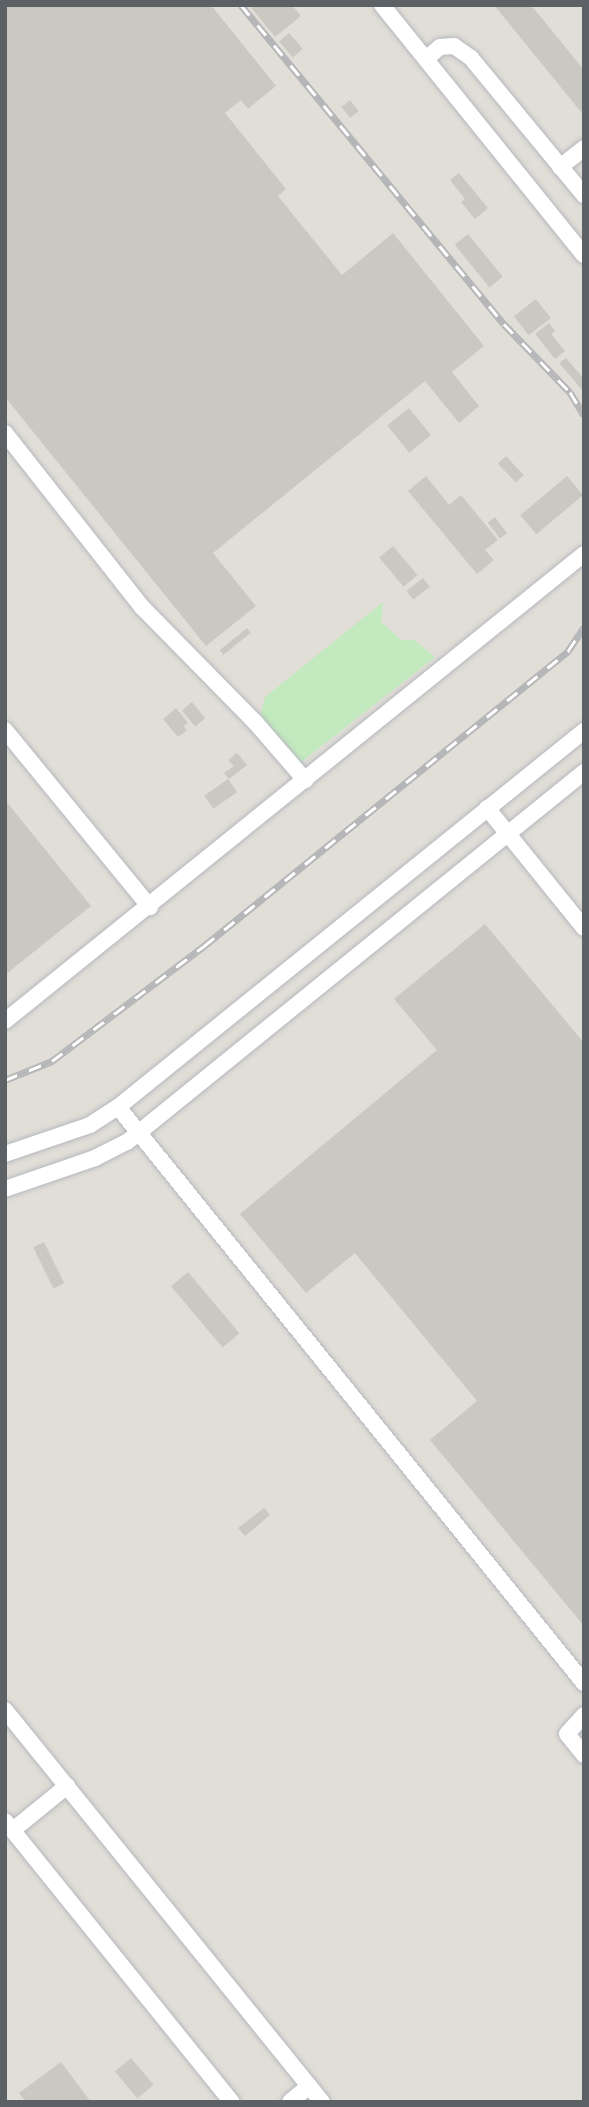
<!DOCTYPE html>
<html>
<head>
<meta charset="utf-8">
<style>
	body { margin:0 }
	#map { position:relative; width:589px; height:2107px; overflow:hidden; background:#f0ece4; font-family:"Roboto Condensed",sans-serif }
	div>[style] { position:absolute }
	.industrial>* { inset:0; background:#e1ded8; transform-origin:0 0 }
	.green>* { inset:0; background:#c2eabe }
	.building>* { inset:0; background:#cbc7c1; transform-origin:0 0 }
	.roads { filter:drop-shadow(0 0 2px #b5b8bc) drop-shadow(0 0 2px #b5b8bc) }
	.minor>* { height:16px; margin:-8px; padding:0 8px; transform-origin:8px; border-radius:8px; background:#fff }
	.rail>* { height:7px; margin-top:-3.5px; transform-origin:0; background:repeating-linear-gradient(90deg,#fff 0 13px,#b5b6b7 0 26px); box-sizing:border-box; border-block:2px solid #b5b6b7 }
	span { translate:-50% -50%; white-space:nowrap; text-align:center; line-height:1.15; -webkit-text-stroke:5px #fff; paint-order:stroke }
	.frame { position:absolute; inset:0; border:7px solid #5c6166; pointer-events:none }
</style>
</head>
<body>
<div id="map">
	<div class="industrial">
		<div style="left:5px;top:5px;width:579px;height:2097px"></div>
	</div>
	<div class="green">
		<div style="clip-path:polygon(383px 602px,381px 622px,401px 640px,414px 640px,435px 657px,300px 763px,260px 717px,265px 697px)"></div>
	</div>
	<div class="building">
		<div style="clip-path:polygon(5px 5px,211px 5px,276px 86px,248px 109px,241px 100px,225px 113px,286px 189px,278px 196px,342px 275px,393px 233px,484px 346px,452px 372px,479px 406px,459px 423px,425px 381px,213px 553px,256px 606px,206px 646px,5px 397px)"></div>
		<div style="clip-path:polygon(249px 5px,292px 5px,301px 16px,275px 37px)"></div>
		<div style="clip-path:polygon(494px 5px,531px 5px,584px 70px,584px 110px,581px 112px)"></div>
		<div style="left:289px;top:33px;width:21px;height:13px;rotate:49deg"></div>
		<div style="left:350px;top:100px;width:14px;height:11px;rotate:51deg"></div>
		<div style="clip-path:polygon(459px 173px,488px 208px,475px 219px,461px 202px,465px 199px,450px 180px)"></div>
		<div style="left:468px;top:234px;width:55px;height:17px;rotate:51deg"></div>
		<div style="left:536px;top:299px;width:24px;height:28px;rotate:52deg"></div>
		<div style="clip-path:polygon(549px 323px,555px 331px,551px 334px,565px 351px,555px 359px,535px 334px)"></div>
		<div style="clip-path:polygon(566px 358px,584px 379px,584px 392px,559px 363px)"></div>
		<div style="left:409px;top:408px;width:35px;height:28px;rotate:51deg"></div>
		<div style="left:506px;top:456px;width:26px;height:11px;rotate:47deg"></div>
		<div style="clip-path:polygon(426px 476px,449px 505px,461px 495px,498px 540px,485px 550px,494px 560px,477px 574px,408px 491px)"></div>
		<div style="left:567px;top:476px;width:25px;height:61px;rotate:50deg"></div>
		<div style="left:495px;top:517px;width:20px;height:9px;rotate:53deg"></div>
		<div style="left:393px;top:546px;width:38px;height:18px;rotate:50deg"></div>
		<div style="left:423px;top:578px;width:11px;height:21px;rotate:52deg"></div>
		<div style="left:247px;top:628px;width:6px;height:35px;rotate:51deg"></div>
		<div style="left:192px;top:702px;width:21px;height:13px;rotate:51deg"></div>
		<div style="clip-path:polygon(176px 708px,188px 723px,183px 726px,187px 730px,178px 737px,163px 719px)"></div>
		<div style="clip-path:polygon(237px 753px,247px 765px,229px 779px,224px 773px,234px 766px,228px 760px)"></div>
		<div style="left:228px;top:779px;width:16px;height:29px;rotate:55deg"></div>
		<div style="clip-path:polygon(5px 800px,91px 906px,5px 975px)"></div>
		<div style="clip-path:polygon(485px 924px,584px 1043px,584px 1626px,430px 1440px,477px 1401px,355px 1253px,306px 1293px,240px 1214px,437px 1050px,394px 999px)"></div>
		<div style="left:44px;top:1242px;width:46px;height:12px;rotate:64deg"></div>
		<div style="left:188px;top:1272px;width:80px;height:22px;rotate:50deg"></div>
		<div style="clip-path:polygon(264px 1508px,270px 1515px,245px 1536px,238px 1528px)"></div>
		<div style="left:131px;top:2058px;width:35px;height:21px;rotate:50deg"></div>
		<div style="clip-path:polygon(61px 2062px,91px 2102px,26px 2102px,19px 2093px)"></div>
	</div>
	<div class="roads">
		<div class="minor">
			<div style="left:382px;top:5px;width:321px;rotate:51.1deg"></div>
			<div style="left:426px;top:59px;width:18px;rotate:-41deg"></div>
			<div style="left:440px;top:47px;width:14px;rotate:-4deg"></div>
			<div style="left:454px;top:46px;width:21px;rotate:35deg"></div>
			<div style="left:471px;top:58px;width:178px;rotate:50.5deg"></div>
			<div style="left:560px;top:167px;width:31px;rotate:-38deg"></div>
			<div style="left:5px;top:433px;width:221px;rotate:51.8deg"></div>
			<div style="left:142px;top:607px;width:161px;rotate:45.5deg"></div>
			<div style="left:255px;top:722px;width:77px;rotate:49.2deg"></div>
			<div style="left:5px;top:730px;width:229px;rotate:50.7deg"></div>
			<div style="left:487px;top:808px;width:154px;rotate:51.1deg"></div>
			<div style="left:5px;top:1021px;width:744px;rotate:-38.89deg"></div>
			<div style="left:118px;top:1107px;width:741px;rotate:51.03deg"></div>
			<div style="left:5px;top:1154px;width:90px;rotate:-18.8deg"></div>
			<div style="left:90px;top:1125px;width:33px;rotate:-33deg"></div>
			<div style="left:118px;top:1107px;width:599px;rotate:-38.9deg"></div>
			<div style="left:5px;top:1189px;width:95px;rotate:-19deg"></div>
			<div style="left:95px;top:1158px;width:36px;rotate:-27deg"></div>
			<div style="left:127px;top:1142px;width:588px;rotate:-38.99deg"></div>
			<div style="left:5px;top:1710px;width:504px;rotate:51.04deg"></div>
			<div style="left:584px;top:1715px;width:25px;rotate:132deg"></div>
			<div style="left:567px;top:1734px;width:27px;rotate:51deg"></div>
			<div style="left:5px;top:1821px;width:361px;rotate:51.1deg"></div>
			<div style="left:13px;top:1830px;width:70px;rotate:-39.2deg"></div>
			<div style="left:290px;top:2102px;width:25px;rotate:-40deg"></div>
		</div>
	</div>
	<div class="rail">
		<div style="left:241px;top:5px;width:413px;rotate:50.5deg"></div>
		<div style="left:504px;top:324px;width:95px;rotate:45.9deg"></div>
		<div style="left:570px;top:392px;width:27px;rotate:59deg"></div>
		<div style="left:5px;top:1080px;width:51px;rotate:-22deg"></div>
		<div style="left:52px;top:1061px;width:191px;rotate:-37.1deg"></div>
		<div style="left:204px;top:946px;width:469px;rotate:-39deg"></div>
		<div style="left:568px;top:651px;width:29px;rotate:-56deg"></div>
	</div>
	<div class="frame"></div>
</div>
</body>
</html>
